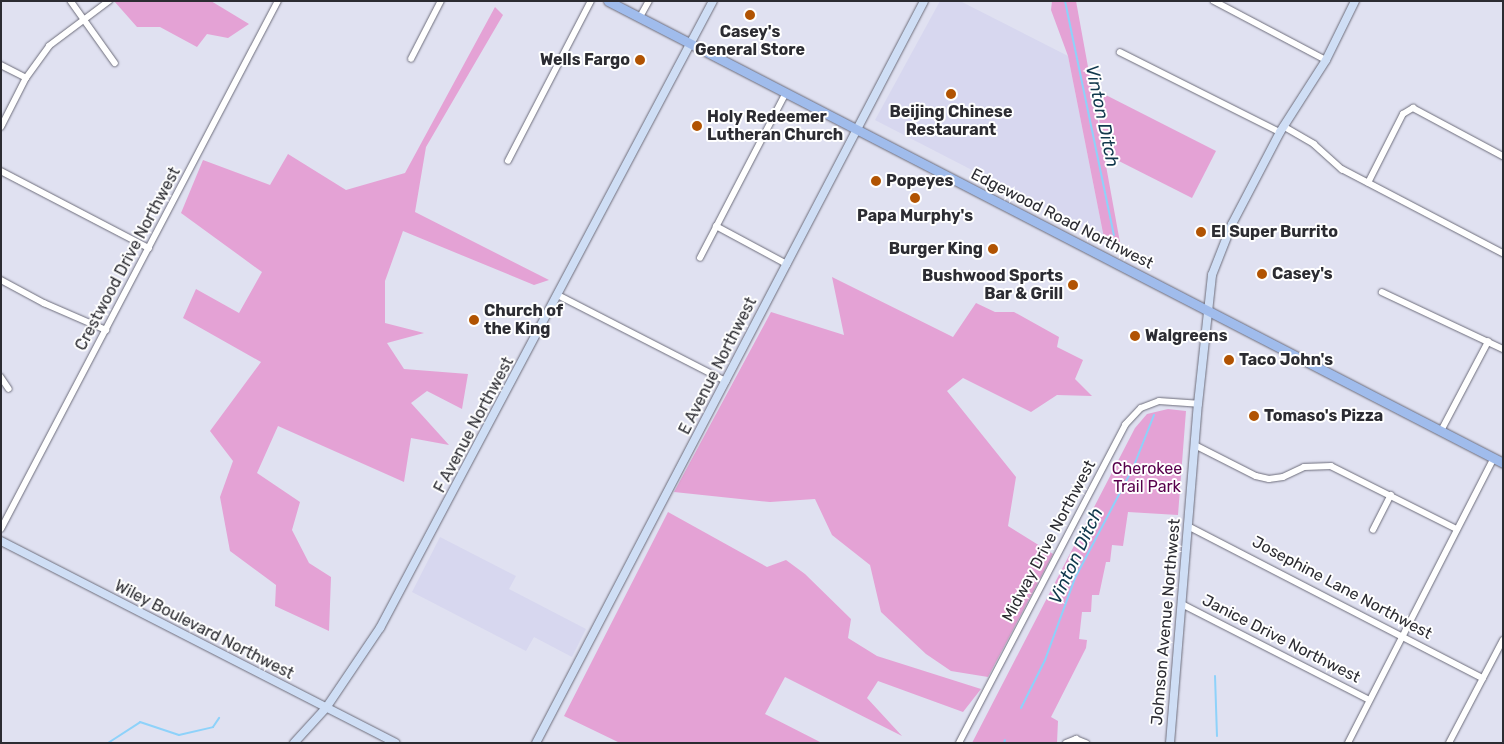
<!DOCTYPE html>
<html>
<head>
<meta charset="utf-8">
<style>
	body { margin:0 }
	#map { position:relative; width:1504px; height:744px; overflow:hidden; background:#e0e1f1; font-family:Rubik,sans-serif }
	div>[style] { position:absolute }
	.built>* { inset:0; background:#d7d7ef }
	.green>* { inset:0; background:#e4a2d5 }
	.stream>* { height:2px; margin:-1px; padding:0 1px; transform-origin:1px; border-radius:1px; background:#8ed2fa }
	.roads { filter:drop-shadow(0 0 1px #6d6d7b) drop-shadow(0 0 1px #6d6d7b) }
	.street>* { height:5.5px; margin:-2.75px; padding:0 2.75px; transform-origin:2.75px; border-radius:2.75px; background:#fff }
	.secondary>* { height:8px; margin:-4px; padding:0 4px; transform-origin:4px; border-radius:4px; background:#cfdef5 }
	.primary>* { height:9px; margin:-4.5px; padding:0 4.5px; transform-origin:4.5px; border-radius:4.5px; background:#a0bcec }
	.dots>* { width:14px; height:14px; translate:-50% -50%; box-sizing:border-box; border:2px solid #fff; border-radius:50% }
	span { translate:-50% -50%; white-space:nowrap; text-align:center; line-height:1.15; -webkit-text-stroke:4px #fff; paint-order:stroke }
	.poi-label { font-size:16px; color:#2c2c32; font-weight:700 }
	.right { translate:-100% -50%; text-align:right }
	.left { translate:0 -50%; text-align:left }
	.street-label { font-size:16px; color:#2c2c32 }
	.park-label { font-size:16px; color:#58004c }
	.water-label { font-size:18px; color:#11384d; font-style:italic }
	.frame { position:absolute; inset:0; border:2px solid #2c2c32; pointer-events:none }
</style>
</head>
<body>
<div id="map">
	<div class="built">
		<div style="clip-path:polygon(940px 1px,960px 1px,1068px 56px,1104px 238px,875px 120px)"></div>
		<div style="clip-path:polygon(440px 537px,516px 576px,509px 589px,586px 629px,572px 657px,534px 637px,526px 651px,412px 592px)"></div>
	</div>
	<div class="green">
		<div style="clip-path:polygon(114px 1px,211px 1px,249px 24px,228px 38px,207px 34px,197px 47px,160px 27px,137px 27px)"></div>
		<div style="clip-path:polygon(1052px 1px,1076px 1px,1121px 248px,1104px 238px,1068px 56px,1051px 10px)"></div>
		<div style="clip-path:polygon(495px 7px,503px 15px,426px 147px,415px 212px,549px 280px,534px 285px,403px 231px,385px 281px,385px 323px,424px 333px,387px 343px,404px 369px,468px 374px,462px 409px,427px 391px,411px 403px,449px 445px,411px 438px,404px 482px,278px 426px,257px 473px,300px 502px,292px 530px,309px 563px,331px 577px,329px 631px,275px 606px,276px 585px,230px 551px,220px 497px,233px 461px,210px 431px,261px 362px,183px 318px,196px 289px,239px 313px,262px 272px,181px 213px,203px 160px,270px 185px,288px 154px,346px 190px,405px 173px)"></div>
		<div style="clip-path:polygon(1094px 89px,1216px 151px,1192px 198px,1105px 154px)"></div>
		<div style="clip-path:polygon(832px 277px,953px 337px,976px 303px,995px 312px,1014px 312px,1059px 337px,1057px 347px,1083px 360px,1075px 379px,1092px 396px,1057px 395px,1031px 412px,963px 378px,947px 391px,1016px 477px,1008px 526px,1053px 554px,988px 677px,951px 671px,926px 654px,881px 612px,870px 565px,832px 535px,815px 499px,770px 502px,674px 492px,771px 312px,844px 335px)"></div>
		<div style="clip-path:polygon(1168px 409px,1186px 411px,1178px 515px,1128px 512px,1123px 546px,1112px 545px,1110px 562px,1106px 562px,1099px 595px,1092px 595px,1091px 612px,1082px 612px,1079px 639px,1087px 640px,1086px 648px,1051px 717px,1058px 721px,1057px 743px,972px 743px,1135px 428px,1147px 414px)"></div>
		<div style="clip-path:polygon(668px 512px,767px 567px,786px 560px,805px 574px,851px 619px,848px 638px,877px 656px,981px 689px,963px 712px,878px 681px,867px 698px,902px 736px,785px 677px,765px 714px,822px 743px,620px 743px,564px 716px)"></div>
	</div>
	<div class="stream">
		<div style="left:1065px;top:1px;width:239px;rotate:78.2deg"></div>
		<div style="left:1215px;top:676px;width:60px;rotate:88.1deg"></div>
		<div style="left:1021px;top:708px;width:54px;rotate:-63.4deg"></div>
		<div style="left:1045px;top:660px;width:87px;rotate:-69.9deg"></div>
		<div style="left:1075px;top:578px;width:124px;rotate:-62.2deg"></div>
		<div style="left:1133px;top:468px;width:57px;rotate:-68.4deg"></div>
		<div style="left:108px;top:743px;width:38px;rotate:-33deg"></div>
		<div style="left:140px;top:722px;width:41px;rotate:18.4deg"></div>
		<div style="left:179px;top:735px;width:35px;rotate:-13deg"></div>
		<div style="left:213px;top:727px;width:11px;rotate:-56deg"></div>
		<div style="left:1004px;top:743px;width:3px;rotate:-72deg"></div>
	</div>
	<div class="roads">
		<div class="street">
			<div style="left:71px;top:1px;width:76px;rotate:54.6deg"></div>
			<div style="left:1214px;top:1px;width:127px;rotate:27.8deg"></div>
			<div style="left:640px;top:17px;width:18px;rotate:-61deg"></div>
			<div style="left:1120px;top:52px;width:179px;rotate:26.6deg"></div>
			<div style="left:411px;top:59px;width:65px;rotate:-62.7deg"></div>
			<div style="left:1px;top:65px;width:28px;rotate:27deg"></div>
			<div style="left:1283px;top:126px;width:36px;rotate:30deg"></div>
			<div style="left:1314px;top:144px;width:38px;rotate:42deg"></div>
			<div style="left:1342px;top:169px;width:182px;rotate:27.6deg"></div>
			<div style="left:1px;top:127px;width:55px;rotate:-63deg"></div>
			<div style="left:26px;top:78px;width:39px;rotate:-54deg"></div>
			<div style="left:49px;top:46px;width:75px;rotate:-36.9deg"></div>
			<div style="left:508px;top:161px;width:180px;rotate:-62.6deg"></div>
			<div style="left:1px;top:171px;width:167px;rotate:27.5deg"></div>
			<div style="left:1368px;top:183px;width:77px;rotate:-63.1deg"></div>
			<div style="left:1403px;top:114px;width:12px;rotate:-31deg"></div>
			<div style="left:1413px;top:108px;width:102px;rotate:28.1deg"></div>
			<div style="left:716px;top:226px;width:81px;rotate:28.2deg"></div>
			<div style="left:700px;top:258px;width:186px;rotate:-62.5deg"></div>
			<div style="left:1px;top:280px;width:49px;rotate:28.1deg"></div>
			<div style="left:44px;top:303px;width:68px;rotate:23.5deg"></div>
			<div style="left:1382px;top:292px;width:134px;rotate:25.2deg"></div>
			<div style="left:558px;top:295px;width:189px;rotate:27.1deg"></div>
			<div style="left:1px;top:377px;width:14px;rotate:56deg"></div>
			<div style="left:1441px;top:431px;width:101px;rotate:-62.2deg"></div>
			<div style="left:1195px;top:445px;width:68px;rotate:26.9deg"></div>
			<div style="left:1256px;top:476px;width:13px;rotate:13deg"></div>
			<div style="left:1269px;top:479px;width:14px;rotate:-8deg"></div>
			<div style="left:1283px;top:477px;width:23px;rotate:-25deg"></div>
			<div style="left:1304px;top:467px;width:27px;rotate:-2deg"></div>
			<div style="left:1331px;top:466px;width:141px;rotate:26.6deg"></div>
			<div style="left:1188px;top:526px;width:332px;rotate:27.3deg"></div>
			<div style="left:1px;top:529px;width:596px;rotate:-62.32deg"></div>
			<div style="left:1373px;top:530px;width:39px;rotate:-63deg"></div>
			<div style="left:1182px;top:604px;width:209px;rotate:27.1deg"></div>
			<div style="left:959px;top:743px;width:359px;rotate:-62.4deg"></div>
			<div style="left:1125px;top:425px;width:23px;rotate:-47deg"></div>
			<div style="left:1141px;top:408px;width:19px;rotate:-21deg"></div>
			<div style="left:1159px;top:401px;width:39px;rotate:4deg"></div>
			<div style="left:1066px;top:743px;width:11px;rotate:-22deg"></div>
			<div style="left:1076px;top:739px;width:11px;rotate:22deg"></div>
			<div style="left:1348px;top:743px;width:320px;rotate:-62.9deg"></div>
			<div style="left:1449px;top:743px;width:116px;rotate:-62.3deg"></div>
		</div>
		<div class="secondary">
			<div style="left:1px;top:541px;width:443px;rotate:27.1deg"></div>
			<div style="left:294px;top:743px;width:47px;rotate:-47.6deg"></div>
			<div style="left:326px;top:708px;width:97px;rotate:-56deg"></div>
			<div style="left:380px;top:628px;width:710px;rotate:-62.03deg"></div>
			<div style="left:536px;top:743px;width:837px;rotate:-62.39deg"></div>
			<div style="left:1170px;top:743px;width:340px;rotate:-85.3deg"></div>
			<div style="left:1198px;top:404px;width:130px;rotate:-83.8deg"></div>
			<div style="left:1212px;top:275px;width:55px;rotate:-68.6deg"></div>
			<div style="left:1232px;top:224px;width:104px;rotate:-62.4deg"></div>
			<div style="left:1280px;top:132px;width:85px;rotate:-57.4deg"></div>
			<div style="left:1326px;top:60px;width:66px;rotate:-63.8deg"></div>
		</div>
		<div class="primary">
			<div style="left:608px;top:1px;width:1007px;rotate:27.3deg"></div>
		</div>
	</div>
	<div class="dots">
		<div style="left:750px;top:15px;background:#b15302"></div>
		<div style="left:640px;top:60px;background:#b15302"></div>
		<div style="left:951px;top:94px;background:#b15302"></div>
		<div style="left:697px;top:126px;background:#b15302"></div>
		<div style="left:876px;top:181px;background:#b15302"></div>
		<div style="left:915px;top:198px;background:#b15302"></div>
		<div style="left:1201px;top:232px;background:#b15302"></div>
		<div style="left:993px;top:249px;background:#b15302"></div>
		<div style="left:1262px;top:274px;background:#b15302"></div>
		<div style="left:1073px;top:285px;background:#b15302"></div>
		<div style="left:474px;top:320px;background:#b15302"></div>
		<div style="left:1135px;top:336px;background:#b15302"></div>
		<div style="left:1229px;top:360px;background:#b15302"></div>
		<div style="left:1254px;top:416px;background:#b15302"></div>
	</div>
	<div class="poi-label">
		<span style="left:750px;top:41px">Casey's<br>General Store</span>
		<span class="right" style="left:630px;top:60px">Wells Fargo</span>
		<span style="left:951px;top:121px">Beijing Chinese<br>Restaurant</span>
		<span class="left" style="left:707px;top:126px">Holy Redeemer<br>Lutheran Church</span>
		<span class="left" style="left:886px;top:181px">Popeyes</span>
		<span style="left:915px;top:216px">Papa Murphy's</span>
		<span class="left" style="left:1211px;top:232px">El Super Burrito</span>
		<span class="right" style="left:983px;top:249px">Burger King</span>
		<span class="left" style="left:1272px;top:274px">Casey's</span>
		<span class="right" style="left:1063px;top:285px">Bushwood Sports<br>Bar &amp; Grill</span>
		<span class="left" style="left:484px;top:320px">Church of<br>the King</span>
		<span class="left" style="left:1145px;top:336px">Walgreens</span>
		<span class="left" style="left:1239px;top:360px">Taco John's</span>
		<span class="left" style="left:1264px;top:416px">Tomaso's Pizza</span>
	</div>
	<div class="street-label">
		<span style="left:1062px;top:219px;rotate:27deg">Edgewood Road Northwest</span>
		<span style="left:128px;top:259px;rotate:-62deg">Crestwood Drive Northwest</span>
		<span style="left:718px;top:366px;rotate:-63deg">E Avenue Northwest</span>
		<span style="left:474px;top:425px;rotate:-62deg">F Avenue Northwest</span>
		<span style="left:1049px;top:541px;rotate:-62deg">Midway Drive Northwest</span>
		<span style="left:1342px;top:588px;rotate:28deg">Josephine Lane Northwest</span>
		<span style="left:1166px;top:622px;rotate:-85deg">Johnson Avenue Northwest</span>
		<span style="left:204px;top:630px;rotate:27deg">Wiley Boulevard Northwest</span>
		<span style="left:1281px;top:639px;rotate:27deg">Janice Drive Northwest</span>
	</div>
	<div class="park-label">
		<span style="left:1147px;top:478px">Cherokee<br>Trail Park</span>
	</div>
	<div class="water-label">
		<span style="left:1102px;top:116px;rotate:78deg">Vinton Ditch</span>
		<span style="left:1076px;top:556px;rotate:-65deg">Vinton Ditch</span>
	</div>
	<div class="frame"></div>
</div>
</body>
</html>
